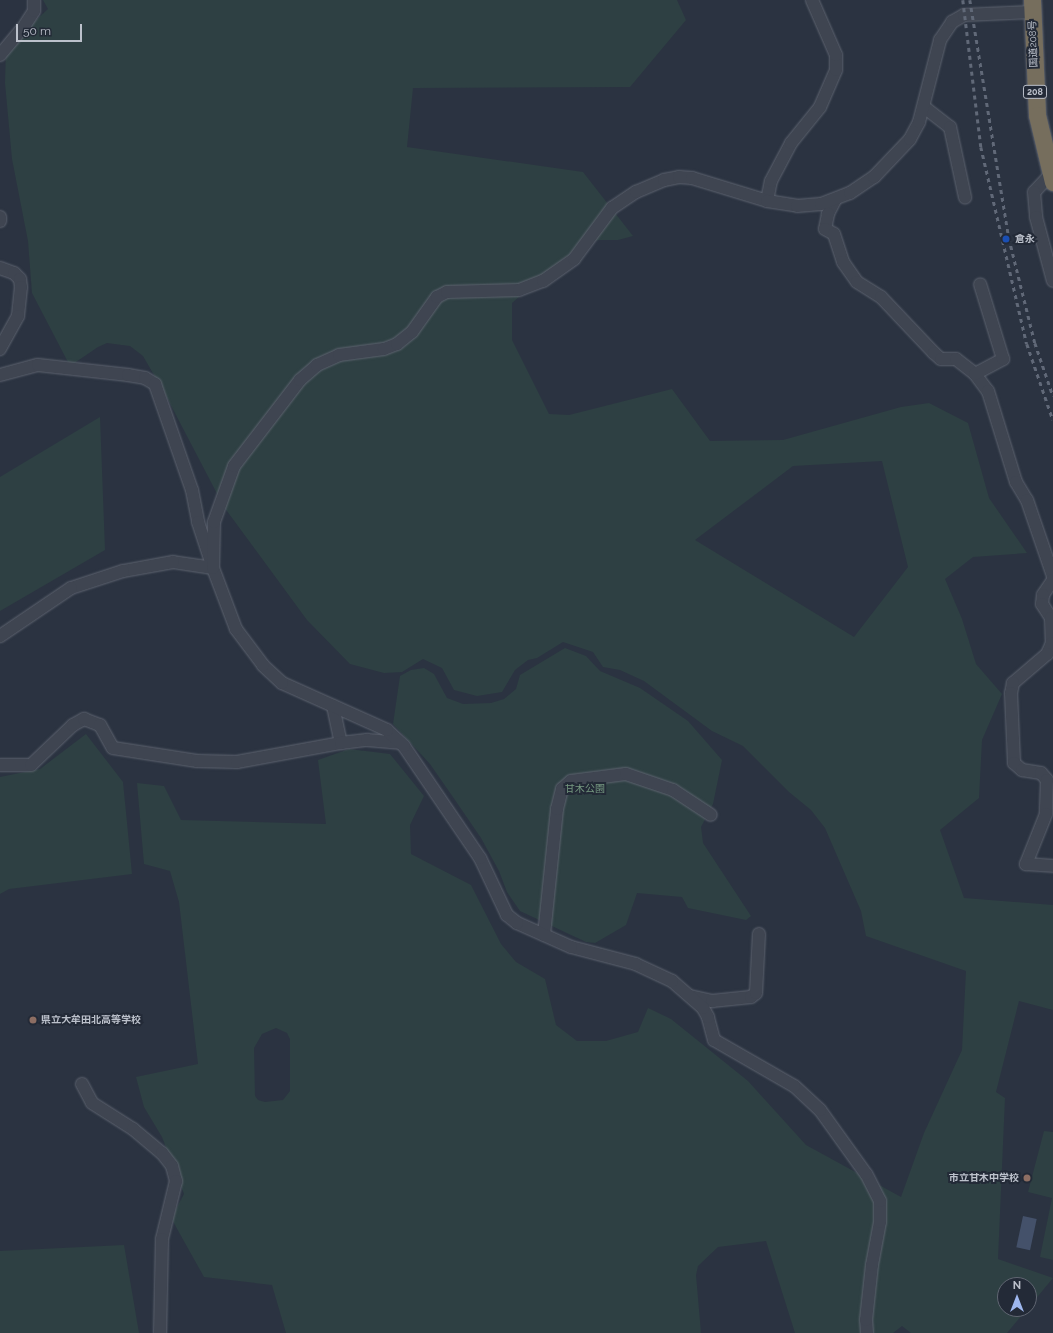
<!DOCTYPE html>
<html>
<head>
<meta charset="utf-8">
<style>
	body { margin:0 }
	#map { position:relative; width:1053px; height:1333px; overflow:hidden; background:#2b3341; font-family:Raleway,"Noto Sans JP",sans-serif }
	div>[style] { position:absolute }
	.green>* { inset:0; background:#2e4043 }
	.water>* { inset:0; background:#44516a; transform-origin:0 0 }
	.roads { filter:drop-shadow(0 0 1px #5d636f) drop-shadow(0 0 1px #5d636f) }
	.minor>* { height:12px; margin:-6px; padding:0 6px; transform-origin:6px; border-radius:6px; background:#3f4551 }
	.highway>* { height:17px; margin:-8.5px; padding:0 8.5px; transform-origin:8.5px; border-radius:8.5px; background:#766e5d }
	.rail>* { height:2.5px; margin-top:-1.25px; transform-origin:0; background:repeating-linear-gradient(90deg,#616978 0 4px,transparent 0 8px) }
	.dots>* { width:11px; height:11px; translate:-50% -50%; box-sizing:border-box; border:2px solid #232a37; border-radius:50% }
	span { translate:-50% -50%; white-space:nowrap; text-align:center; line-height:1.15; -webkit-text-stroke:4px #232a37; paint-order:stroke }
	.shield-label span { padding:1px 3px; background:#232a37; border:1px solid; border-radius:3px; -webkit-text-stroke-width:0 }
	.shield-label { font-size:9px; color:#bcc1cb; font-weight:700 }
	.street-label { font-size:10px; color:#bcc1cb }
	.poi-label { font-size:10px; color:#bcc1cb; font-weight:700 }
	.left { translate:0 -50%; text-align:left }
	.right { translate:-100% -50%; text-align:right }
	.park-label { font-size:10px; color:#769981 }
	.north { position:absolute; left:997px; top:1277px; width:40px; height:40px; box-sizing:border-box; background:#232a37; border:1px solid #606672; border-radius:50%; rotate:0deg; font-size:11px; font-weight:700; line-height:16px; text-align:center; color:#bcc1cb }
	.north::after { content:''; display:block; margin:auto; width:14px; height:18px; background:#9eb7ee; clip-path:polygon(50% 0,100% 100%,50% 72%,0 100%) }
	.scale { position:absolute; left:16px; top:24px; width:66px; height:18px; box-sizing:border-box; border:2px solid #bcc1cb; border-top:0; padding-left:5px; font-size:12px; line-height:14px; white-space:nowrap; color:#bcc1cb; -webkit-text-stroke:3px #232a37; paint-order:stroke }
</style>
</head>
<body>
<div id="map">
	<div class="green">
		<div style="clip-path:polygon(evenodd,43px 0,677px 0,686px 20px,630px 87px,413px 88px,407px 147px,583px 172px,633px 236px,618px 240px,598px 240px,585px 245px,562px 260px,512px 303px,512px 340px,549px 414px,569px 415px,672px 389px,710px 441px,783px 440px,901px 407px,929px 403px,968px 423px,989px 498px,1027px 553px,973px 557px,945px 579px,962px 619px,976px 664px,1002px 694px,982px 740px,979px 798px,940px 830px,964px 898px,1053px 905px,1053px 1010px,1019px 1001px,996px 1092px,1005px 1098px,998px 1259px,1053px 1278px,1029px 1307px,1029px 1285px,1005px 1285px,1005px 1309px,1027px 1309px,1007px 1333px,911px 1333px,902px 1326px,893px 1333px,795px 1333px,766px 1241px,718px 1247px,698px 1266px,696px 1275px,701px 1333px,286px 1333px,272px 1285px,204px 1277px,171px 1218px,184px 1194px,162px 1137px,144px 1107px,136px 1077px,198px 1064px,179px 902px,170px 871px,144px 864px,137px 783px,164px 786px,181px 820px,326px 824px,318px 760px,349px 749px,390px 754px,424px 796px,410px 825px,411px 854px,471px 885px,501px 944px,516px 962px,545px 979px,556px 1025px,577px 1041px,606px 1041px,638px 1032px,648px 1008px,671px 1019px,748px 1081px,806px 1145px,901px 1197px,924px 1133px,962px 1050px,966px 971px,866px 936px,861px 911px,825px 828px,811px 810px,789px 792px,743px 746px,712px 731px,644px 681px,620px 670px,603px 667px,593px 652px,563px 642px,537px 658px,528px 660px,515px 670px,502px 692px,477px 696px,454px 690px,442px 668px,423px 659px,402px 672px,384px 673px,350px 664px,307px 620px,224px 507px,165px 394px,143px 356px,130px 346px,107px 343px,98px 347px,70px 366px,32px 293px,28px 241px,12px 159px,5px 83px,6px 48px,48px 9px,43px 0,882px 461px,908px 567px,854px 637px,695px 540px,793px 466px,882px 461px,43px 0,276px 1028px,287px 1033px,290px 1039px,290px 1091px,283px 1100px,265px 1102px,258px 1100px,255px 1096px,254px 1048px,262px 1034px,276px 1028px)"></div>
		<div style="clip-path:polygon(100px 417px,105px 550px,0 611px,0 477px)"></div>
		<div style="clip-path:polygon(565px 648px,586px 656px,600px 671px,640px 688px,688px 721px,722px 760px,713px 804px,701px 827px,703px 843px,751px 916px,746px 920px,688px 908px,682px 897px,637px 893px,626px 925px,595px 943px,586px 942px,520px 911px,507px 892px,499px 871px,481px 838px,455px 800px,430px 764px,393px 724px,400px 676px,411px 670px,424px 668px,434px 674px,447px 698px,463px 704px,491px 703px,504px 699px,516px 689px,520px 675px)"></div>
		<div style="clip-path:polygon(86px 734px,123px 782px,132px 874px,9px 889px,0 894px,0 777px,40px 769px)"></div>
		<div style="clip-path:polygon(1044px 1131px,1053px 1132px,1053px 1260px,1040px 1257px,1052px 1198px,1028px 1192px)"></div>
		<div style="clip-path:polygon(124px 1245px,139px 1333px,0 1333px,0 1251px)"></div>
	</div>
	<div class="water">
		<div style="left:1023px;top:1216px;width:14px;height:32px;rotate:12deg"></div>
	</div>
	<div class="roads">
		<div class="minor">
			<div style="left:0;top:55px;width:35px;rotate:-50deg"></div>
			<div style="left:23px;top:28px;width:20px;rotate:-57deg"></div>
			<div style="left:34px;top:11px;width:11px;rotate:-90deg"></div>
			<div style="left:924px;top:107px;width:33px;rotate:38deg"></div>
			<div style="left:950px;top:127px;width:72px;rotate:77.9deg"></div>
			<div style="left:1050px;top:175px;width:23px;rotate:133deg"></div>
			<div style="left:1034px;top:192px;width:25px;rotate:85deg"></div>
			<div style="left:1036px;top:217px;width:66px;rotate:75.1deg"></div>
			<div style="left:835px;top:200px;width:16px;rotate:117deg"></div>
			<div style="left:828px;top:214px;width:15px;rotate:101deg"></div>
			<div style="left:825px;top:229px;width:10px;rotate:29deg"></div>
			<div style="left:834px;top:234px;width:29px;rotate:72deg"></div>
			<div style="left:843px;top:262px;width:24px;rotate:55deg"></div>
			<div style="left:857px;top:282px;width:28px;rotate:32deg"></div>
			<div style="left:881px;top:297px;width:77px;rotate:46.6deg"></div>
			<div style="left:934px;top:353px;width:9px;rotate:41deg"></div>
			<div style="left:941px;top:359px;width:15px"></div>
			<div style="left:956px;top:359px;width:24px;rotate:38deg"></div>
			<div style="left:975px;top:374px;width:21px;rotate:53deg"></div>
			<div style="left:988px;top:391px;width:95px;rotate:72.9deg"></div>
			<div style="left:1016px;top:482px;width:21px;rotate:59deg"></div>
			<div style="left:1027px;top:500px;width:80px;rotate:71.1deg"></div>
			<div style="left:767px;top:201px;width:20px;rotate:-79deg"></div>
			<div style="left:771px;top:181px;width:43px;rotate:-62.2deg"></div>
			<div style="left:791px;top:143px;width:46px;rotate:-51.1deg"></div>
			<div style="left:820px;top:107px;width:40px;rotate:-66.6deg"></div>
			<div style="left:836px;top:70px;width:15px;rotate:-90deg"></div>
			<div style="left:836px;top:55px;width:60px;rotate:-113.6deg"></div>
			<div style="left:0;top:217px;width:4px;rotate:90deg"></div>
			<div style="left:0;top:268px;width:15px;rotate:20deg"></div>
			<div style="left:14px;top:273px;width:8px;rotate:45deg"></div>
			<div style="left:20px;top:279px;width:8px;rotate:83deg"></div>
			<div style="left:21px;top:287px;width:29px;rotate:96deg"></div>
			<div style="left:18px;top:316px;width:38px;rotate:119deg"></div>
			<div style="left:975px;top:374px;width:32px;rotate:-28deg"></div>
			<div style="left:1003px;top:359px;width:78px;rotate:-107deg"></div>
			<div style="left:0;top:375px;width:39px;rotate:-15deg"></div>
			<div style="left:38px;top:365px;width:91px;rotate:6.3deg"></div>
			<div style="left:128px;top:375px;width:17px;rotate:10deg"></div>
			<div style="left:145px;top:378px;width:12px;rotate:31deg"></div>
			<div style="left:155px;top:384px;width:112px;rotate:70.8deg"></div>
			<div style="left:192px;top:490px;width:33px;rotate:79deg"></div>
			<div style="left:198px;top:522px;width:48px;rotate:71.9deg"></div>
			<div style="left:213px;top:568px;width:40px;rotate:-171.5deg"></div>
			<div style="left:173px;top:562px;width:51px;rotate:169.8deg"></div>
			<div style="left:123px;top:571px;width:55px;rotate:161.9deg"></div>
			<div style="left:71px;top:588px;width:86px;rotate:145.9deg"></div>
			<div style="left:1053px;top:580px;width:18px;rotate:124deg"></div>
			<div style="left:1043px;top:595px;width:9px;rotate:96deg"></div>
			<div style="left:1042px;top:604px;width:17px;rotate:57deg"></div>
			<div style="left:1051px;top:618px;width:25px;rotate:88deg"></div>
			<div style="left:1052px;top:643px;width:12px;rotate:114deg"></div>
			<div style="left:1047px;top:654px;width:45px;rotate:139.5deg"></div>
			<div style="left:1013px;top:683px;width:10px;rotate:101deg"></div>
			<div style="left:1011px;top:693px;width:70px;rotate:87.5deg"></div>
			<div style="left:1014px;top:763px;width:11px;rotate:41deg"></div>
			<div style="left:1022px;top:770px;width:19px;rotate:9deg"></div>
			<div style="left:1041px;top:773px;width:9px;rotate:49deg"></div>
			<div style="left:1047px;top:780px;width:34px;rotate:92deg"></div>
			<div style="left:1046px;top:814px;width:54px;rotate:111.8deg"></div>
			<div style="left:1026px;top:864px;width:27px;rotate:4deg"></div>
			<div style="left:333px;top:706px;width:38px;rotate:78deg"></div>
			<div style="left:0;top:765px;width:31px"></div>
			<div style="left:31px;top:765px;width:58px;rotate:-43.6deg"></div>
			<div style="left:73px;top:725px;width:13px;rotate:-29deg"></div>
			<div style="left:84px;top:719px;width:17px;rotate:21deg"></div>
			<div style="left:100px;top:725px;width:26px;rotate:61deg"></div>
			<div style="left:113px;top:748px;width:85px;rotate:8.8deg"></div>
			<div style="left:197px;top:761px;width:40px;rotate:1.4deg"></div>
			<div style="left:237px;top:762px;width:106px;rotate:-10.4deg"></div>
			<div style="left:341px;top:743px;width:26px;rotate:-7deg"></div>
			<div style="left:367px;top:740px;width:33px;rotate:5deg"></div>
			<div style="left:544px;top:935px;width:127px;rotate:-84.1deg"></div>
			<div style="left:557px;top:809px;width:21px;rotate:-76deg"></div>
			<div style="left:562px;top:789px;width:12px;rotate:-42deg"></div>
			<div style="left:571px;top:781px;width:55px;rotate:-7.3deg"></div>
			<div style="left:626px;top:774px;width:50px;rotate:18.8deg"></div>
			<div style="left:673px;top:790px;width:45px;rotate:33.3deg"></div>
			<div style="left:690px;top:996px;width:23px;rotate:13deg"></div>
			<div style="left:712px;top:1001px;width:39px;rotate:-6deg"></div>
			<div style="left:751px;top:997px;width:6px;rotate:-39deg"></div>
			<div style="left:756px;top:993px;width:59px;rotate:-87.1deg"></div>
			<div style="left:82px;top:1084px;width:21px;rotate:62deg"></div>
			<div style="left:92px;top:1103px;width:49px;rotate:32.4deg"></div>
			<div style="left:133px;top:1129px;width:38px;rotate:40deg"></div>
			<div style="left:162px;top:1153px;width:16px;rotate:52deg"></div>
			<div style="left:172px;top:1166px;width:16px;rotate:75deg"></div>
			<div style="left:176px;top:1181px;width:60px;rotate:103.6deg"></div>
			<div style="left:162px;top:1239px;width:94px;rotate:91.2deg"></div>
			<div style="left:867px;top:1333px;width:13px;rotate:-94deg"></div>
			<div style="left:866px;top:1320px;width:55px;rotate:-83.8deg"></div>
			<div style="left:872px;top:1265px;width:44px;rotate:-79.5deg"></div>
			<div style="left:880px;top:1222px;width:21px;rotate:-90deg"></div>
			<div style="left:880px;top:1201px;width:30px;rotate:-117deg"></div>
			<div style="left:866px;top:1174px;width:79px;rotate:-125.7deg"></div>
			<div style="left:820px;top:1110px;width:35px;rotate:-137deg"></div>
			<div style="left:794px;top:1086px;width:92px;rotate:-150.1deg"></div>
			<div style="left:714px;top:1040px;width:24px;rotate:-105deg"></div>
			<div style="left:708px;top:1017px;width:10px;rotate:-119deg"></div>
			<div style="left:703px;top:1008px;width:41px;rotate:-138.9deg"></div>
			<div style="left:672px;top:981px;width:40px;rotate:-155deg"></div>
			<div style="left:636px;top:964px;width:67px;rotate:-165.3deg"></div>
			<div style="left:571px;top:947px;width:59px;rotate:-156deg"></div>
			<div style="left:517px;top:923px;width:13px;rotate:-141deg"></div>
			<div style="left:507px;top:915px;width:63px;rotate:-115.3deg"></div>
			<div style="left:480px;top:858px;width:135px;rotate:-124.2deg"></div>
			<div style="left:404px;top:746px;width:23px;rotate:-137deg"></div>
			<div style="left:387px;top:730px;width:115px;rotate:-155.9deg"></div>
			<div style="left:282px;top:683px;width:26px;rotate:-137deg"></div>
			<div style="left:263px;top:665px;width:45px;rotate:-126.9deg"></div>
			<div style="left:236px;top:629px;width:65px;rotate:-110.7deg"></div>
			<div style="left:213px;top:568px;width:46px;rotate:-88.8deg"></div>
			<div style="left:214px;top:522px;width:59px;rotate:-70.3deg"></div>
			<div style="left:234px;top:466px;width:108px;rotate:-52.5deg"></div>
			<div style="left:300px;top:380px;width:23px;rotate:-41deg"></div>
			<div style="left:317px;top:365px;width:24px;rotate:-24deg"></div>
			<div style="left:339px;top:355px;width:45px;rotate:-7.6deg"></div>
			<div style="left:384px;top:349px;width:14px;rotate:-21deg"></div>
			<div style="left:397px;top:344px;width:19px;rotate:-39deg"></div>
			<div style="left:412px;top:332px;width:43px;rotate:-54.5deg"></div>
			<div style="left:437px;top:297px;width:11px;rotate:-27deg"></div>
			<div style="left:447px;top:292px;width:72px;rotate:-1.6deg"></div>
			<div style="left:519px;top:290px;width:26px;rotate:-21deg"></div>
			<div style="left:543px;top:281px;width:38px;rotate:-35deg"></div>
			<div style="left:574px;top:259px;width:64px;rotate:-53.3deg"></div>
			<div style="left:612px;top:208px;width:29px;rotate:-34deg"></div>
			<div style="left:636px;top:192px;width:30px;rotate:-23deg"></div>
			<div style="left:664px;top:180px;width:15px;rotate:-11deg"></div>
			<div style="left:679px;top:177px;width:13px;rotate:4deg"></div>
			<div style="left:692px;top:178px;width:78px;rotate:17deg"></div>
			<div style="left:767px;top:201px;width:30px;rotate:9deg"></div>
			<div style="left:797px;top:206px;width:24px;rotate:-5deg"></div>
			<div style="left:821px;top:204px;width:31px;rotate:-21deg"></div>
			<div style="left:850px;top:193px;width:29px;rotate:-34deg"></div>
			<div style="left:874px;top:177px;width:52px;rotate:-46.5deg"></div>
			<div style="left:910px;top:139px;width:19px;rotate:-62deg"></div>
			<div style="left:919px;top:122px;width:85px;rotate:-75.6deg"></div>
			<div style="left:940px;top:40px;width:22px;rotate:-56deg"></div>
			<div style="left:952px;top:22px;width:14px;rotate:-30deg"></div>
			<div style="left:964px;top:15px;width:68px;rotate:-2.5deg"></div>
		</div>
		<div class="highway">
			<div style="left:1032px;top:0;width:115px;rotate:87.5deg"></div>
			<div style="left:1037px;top:115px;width:69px;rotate:76.6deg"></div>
		</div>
	</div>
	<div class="rail">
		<div style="left:963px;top:0;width:148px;rotate:83deg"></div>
		<div style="left:981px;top:147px;width:202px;rotate:76.9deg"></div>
		<div style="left:1027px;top:344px;width:80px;rotate:71.1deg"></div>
		<div style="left:970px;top:0;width:241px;rotate:80.7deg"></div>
		<div style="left:1009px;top:238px;width:108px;rotate:76.1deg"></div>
		<div style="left:1035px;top:343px;width:56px;rotate:71.2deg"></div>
	</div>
	<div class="dots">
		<div style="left:1006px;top:239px;background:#1a4fb4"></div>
		<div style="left:33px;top:1020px;background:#8d6e63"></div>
		<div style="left:1027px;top:1178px;background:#8d6e63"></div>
	</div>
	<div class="shield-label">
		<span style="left:1035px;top:92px">208</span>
	</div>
	<div class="street-label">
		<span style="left:1033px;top:44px;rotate:-92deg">国道208号</span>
	</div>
	<div class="poi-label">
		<span class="left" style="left:1015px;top:239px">倉永</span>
		<span class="left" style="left:41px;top:1020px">県立大牟田北高等学校</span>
		<span class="right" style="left:1019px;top:1178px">市立甘木中学校</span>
	</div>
	<div class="park-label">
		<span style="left:585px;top:789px">甘木公園</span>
	</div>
	<div class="north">N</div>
	<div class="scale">50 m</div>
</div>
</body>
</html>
